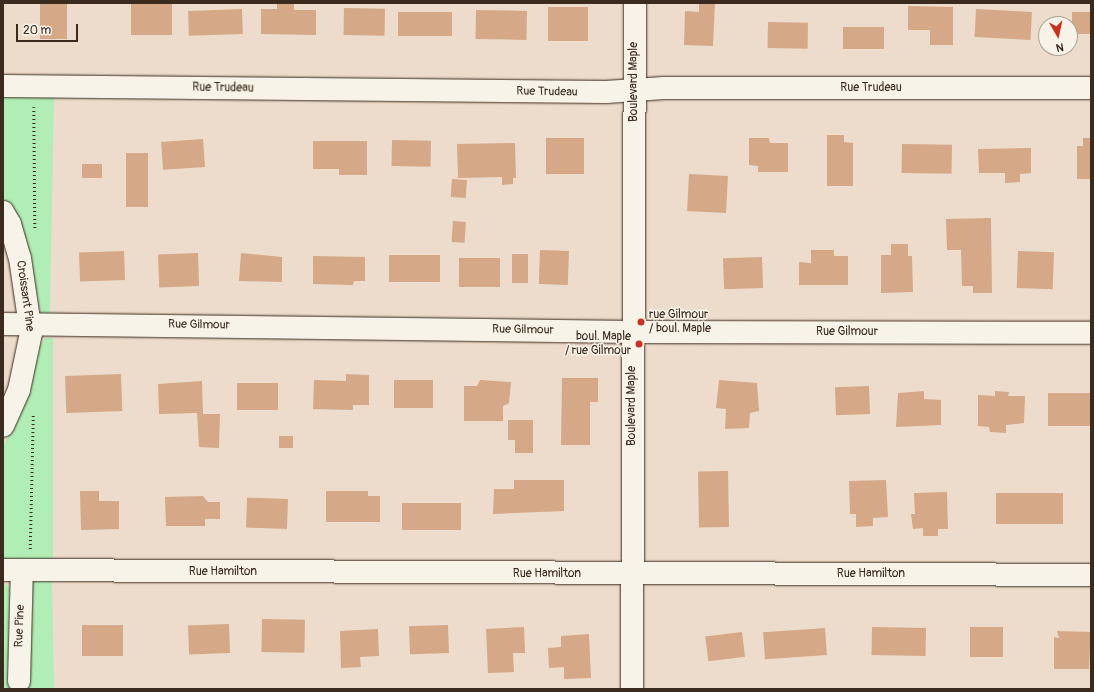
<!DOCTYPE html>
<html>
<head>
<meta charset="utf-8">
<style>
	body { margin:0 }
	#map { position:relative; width:1094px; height:692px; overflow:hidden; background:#eddccb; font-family:Pangolin,sans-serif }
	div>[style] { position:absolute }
	.green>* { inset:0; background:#b0eeb5 }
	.building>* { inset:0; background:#d5a887; transform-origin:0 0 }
	.path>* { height:2.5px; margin-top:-1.25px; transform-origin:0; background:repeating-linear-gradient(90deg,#3b2a1e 0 1px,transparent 0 4px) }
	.roads { filter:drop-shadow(0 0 1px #3b2a1e) drop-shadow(0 0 1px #3b2a1e) }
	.minor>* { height:22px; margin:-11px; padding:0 11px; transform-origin:11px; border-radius:11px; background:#f7f3e8 }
	.dots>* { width:11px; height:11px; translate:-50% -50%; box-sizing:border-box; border:2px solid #f7f3e8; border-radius:50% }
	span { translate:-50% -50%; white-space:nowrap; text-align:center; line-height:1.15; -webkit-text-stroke:3px #f7f3e8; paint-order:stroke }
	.street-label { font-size:12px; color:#3b2a1e }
	.poi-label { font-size:12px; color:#3b2a1e }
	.left { translate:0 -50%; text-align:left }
	.right { translate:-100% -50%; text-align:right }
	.frame { position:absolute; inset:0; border:4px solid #3b2a1e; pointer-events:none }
	.north { position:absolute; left:1038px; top:16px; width:40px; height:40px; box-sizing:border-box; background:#f7f3e8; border:1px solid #aca397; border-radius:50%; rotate:171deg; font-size:11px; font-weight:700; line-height:16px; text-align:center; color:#3b2a1e }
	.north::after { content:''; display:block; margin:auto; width:14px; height:18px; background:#c8321e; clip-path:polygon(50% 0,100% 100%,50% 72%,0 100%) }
	.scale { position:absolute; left:16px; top:24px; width:62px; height:18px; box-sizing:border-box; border:2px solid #3b2a1e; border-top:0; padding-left:5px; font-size:12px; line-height:14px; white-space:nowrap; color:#3b2a1e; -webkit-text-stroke:3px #f7f3e8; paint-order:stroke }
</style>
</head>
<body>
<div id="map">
	<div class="green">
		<div style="clip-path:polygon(3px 96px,54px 96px,50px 314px,41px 313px,20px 224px,3px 196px)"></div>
		<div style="clip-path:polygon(45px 338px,53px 338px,53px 560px,3px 560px,3px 447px,17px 416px,35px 355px)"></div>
		<div style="clip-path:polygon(39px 580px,52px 580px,54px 689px,3px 689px,3px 583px,12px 589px)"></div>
	</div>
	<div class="building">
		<div style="left:40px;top:3px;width:27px;height:36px"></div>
		<div style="clip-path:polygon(277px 3px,294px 3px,294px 10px,316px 10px,316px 35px,261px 34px,261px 9px,277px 9px)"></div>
		<div style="clip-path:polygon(699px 3px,715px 3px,713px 46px,684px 45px,685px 11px,699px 12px)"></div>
		<div style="left:131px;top:4px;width:41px;height:31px"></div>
		<div style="clip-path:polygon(908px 6px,953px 7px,953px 45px,930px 45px,930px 30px,908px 30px)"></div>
		<div style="left:588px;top:7px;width:34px;height:40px;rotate:90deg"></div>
		<div style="left:344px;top:8px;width:41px;height:27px;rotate:1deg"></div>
		<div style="left:242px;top:9px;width:25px;height:54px;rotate:88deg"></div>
		<div style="left:976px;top:9px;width:56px;height:28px;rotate:3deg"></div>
		<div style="left:476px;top:10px;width:51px;height:29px;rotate:1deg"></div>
		<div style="left:452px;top:12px;width:24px;height:54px;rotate:90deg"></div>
		<div style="left:1072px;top:12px;width:19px;height:22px"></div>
		<div style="left:768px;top:22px;width:40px;height:26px;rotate:1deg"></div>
		<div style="left:843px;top:27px;width:41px;height:22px"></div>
		<div style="clip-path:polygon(827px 135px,844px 135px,844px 142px,853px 143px,853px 186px,827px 186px)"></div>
		<div style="left:546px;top:138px;width:38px;height:36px"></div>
		<div style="clip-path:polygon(749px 138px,769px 138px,770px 143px,788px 143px,788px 172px,758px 172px,758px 166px,749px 165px)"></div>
		<div style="clip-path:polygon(1083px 138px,1091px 138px,1091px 179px,1077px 179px,1077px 146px,1083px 146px)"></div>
		<div style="left:203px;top:139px;width:28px;height:42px;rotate:86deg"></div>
		<div style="left:392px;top:140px;width:39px;height:26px;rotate:1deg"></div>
		<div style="clip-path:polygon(313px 141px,367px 141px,367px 175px,339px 175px,339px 169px,313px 169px)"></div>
		<div style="clip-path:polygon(515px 143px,516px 178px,513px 178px,513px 184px,502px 185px,502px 177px,458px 178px,457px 144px)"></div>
		<div style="left:902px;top:144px;width:50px;height:29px;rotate:1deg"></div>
		<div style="clip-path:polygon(1031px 148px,1031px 173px,1020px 174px,1020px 182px,1005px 183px,1005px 173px,979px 173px,978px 149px)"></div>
		<div style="left:126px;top:153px;width:22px;height:54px"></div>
		<div style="left:102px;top:164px;width:14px;height:20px;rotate:90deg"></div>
		<div style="left:689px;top:174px;width:39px;height:37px;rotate:3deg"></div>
		<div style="left:452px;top:179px;width:15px;height:18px;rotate:4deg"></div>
		<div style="clip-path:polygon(991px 218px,992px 293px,973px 293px,973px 286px,962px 286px,961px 250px,947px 250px,946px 219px)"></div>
		<div style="left:453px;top:221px;width:13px;height:21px;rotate:4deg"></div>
		<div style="clip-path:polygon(891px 244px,908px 244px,908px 256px,912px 256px,913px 292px,881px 293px,881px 255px,891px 255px)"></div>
		<div style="left:540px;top:250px;width:29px;height:34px;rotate:2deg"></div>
		<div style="clip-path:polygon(811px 250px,834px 250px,834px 256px,848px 256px,848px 285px,799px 285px,799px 262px,811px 263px)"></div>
		<div style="left:124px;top:251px;width:29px;height:45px;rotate:88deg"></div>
		<div style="left:1018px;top:251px;width:36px;height:37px;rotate:2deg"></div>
		<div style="left:198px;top:253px;width:33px;height:40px;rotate:88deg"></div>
		<div style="clip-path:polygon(241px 253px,282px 257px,282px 282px,239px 281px)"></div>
		<div style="left:528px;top:254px;width:29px;height:16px;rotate:90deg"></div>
		<div style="left:389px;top:255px;width:51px;height:27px"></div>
		<div style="clip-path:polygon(313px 256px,365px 257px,365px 281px,354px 281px,353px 285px,313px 284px)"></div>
		<div style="left:762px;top:257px;width:31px;height:39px;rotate:88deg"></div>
		<div style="left:459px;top:258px;width:41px;height:29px"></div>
		<div style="left:121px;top:374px;width:37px;height:56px;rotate:88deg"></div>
		<div style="clip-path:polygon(346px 374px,369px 375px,369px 405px,353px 405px,353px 410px,313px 409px,314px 380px,346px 381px)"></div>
		<div style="clip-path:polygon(562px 378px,598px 378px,598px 402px,590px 402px,590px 445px,561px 445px)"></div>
		<div style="left:394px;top:380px;width:39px;height:28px"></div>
		<div style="clip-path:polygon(480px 380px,511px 382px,509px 403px,503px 406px,503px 421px,464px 421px,464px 386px,477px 386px)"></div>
		<div style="clip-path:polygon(719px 380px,757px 383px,759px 411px,750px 413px,749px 428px,725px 429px,726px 409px,716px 408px)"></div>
		<div style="clip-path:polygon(202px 381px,203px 414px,220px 414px,219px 448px,199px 447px,197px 413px,159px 414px,158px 384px)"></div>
		<div style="left:237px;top:383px;width:41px;height:27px"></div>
		<div style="left:869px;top:386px;width:28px;height:34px;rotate:88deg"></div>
		<div style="clip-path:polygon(924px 391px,924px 399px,941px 400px,941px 425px,896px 427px,898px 393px)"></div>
		<div style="clip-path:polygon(995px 391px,1009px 392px,1008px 396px,1025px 396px,1024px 423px,1006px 425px,1006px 433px,990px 432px,989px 427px,978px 426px,978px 395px,995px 396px)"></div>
		<div style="left:1048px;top:393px;width:43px;height:33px"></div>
		<div style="clip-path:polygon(508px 420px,533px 420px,533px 453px,515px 453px,515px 440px,508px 440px)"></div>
		<div style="left:293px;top:436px;width:12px;height:14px;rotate:90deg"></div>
		<div style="left:728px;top:471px;width:56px;height:30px;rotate:89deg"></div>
		<div style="clip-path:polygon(514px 480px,564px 480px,564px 511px,493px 514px,494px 489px,514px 489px)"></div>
		<div style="clip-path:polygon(886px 480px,888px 517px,873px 518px,873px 526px,856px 527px,856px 514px,850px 514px,849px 481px)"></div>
		<div style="clip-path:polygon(80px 491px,99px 491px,99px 501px,119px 501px,119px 529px,81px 530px)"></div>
		<div style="clip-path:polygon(326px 491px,368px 491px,368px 496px,380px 496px,380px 522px,326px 522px)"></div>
		<div style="clip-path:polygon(947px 492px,948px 529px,938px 529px,938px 536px,923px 536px,923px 528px,913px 529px,911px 514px,915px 514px,914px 493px)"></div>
		<div style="left:996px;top:493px;width:67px;height:31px"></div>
		<div style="clip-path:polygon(203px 496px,208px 502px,220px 502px,220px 519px,205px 519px,205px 526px,166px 526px,165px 497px)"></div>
		<div style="left:288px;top:499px;width:30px;height:41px;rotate:92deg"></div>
		<div style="left:402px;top:503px;width:59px;height:27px"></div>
		<div style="left:262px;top:619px;width:43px;height:33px;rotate:1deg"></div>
		<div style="left:229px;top:624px;width:29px;height:41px;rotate:88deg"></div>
		<div style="left:123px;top:625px;width:31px;height:41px;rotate:90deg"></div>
		<div style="left:448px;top:625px;width:28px;height:39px;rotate:88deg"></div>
		<div style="clip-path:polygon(524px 627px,525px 653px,513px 653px,514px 672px,488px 673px,486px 629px)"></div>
		<div style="left:872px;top:627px;width:54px;height:28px;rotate:1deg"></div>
		<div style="left:1003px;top:627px;width:30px;height:33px;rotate:90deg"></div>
		<div style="left:825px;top:628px;width:27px;height:62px;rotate:86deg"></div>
		<div style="clip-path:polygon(378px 629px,379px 656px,360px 657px,361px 667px,341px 668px,340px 631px)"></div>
		<div style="clip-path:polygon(1057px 631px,1091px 632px,1089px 669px,1054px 669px,1054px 637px,1059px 638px)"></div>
		<div style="left:742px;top:632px;width:25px;height:37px;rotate:83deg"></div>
		<div style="clip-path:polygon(589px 634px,591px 678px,564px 679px,564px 667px,549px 668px,548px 648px,561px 647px,561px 636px)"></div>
	</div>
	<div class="path">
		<div style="left:34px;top:107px;width:123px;rotate:89.5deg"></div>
		<div style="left:30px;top:549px;width:135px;rotate:-88.7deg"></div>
	</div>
	<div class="roads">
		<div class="minor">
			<div style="left:3px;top:86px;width:603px;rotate:0.57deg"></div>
			<div style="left:606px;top:92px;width:58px;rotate:-3.9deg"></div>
			<div style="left:664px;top:88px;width:427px"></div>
			<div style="left:3px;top:212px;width:14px;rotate:60deg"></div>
			<div style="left:10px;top:224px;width:35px;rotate:74deg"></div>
			<div style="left:20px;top:258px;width:76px;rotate:81.7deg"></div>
			<div style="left:31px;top:333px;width:58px;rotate:101.9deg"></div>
			<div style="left:19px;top:390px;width:39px;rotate:114deg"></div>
			<div style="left:3px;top:324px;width:629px;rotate:0.73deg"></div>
			<div style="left:632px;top:332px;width:459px;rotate:0.1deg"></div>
			<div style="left:3px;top:570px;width:1088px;rotate:0.26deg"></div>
			<div style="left:19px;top:681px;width:111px;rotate:-88.5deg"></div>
			<div style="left:632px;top:689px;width:686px;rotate:-89.75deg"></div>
		</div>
	</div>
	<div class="dots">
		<div style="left:641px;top:322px;background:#c8321e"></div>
		<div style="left:639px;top:344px;background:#c8321e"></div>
	</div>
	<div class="street-label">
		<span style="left:634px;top:82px;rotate:-90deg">Boulevard Maple</span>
		<span style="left:223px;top:88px;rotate:1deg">Rue Trudeau</span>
		<span style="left:871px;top:88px">Rue Trudeau</span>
		<span style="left:547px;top:92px;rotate:1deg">Rue Trudeau</span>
		<span style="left:25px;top:296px;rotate:82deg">Croissant Pine</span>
		<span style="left:199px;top:325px;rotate:1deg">Rue Gilmour</span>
		<span style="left:523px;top:330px;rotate:1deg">Rue Gilmour</span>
		<span style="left:847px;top:332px">Rue Gilmour</span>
		<span style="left:632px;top:406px;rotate:-90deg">Boulevard Maple</span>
		<span style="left:223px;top:572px">Rue Hamilton</span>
		<span style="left:547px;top:574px">Rue Hamilton</span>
		<span style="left:871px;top:574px">Rue Hamilton</span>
		<span style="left:20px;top:626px;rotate:-88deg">Rue Pine</span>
	</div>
	<div class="poi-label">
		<span class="left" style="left:649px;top:322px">rue Gilmour<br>/ boul. Maple</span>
		<span class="right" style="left:631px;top:344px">boul. Maple<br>/ rue Gilmour</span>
	</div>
	<div class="frame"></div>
	<div class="north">N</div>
	<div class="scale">20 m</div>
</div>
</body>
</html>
